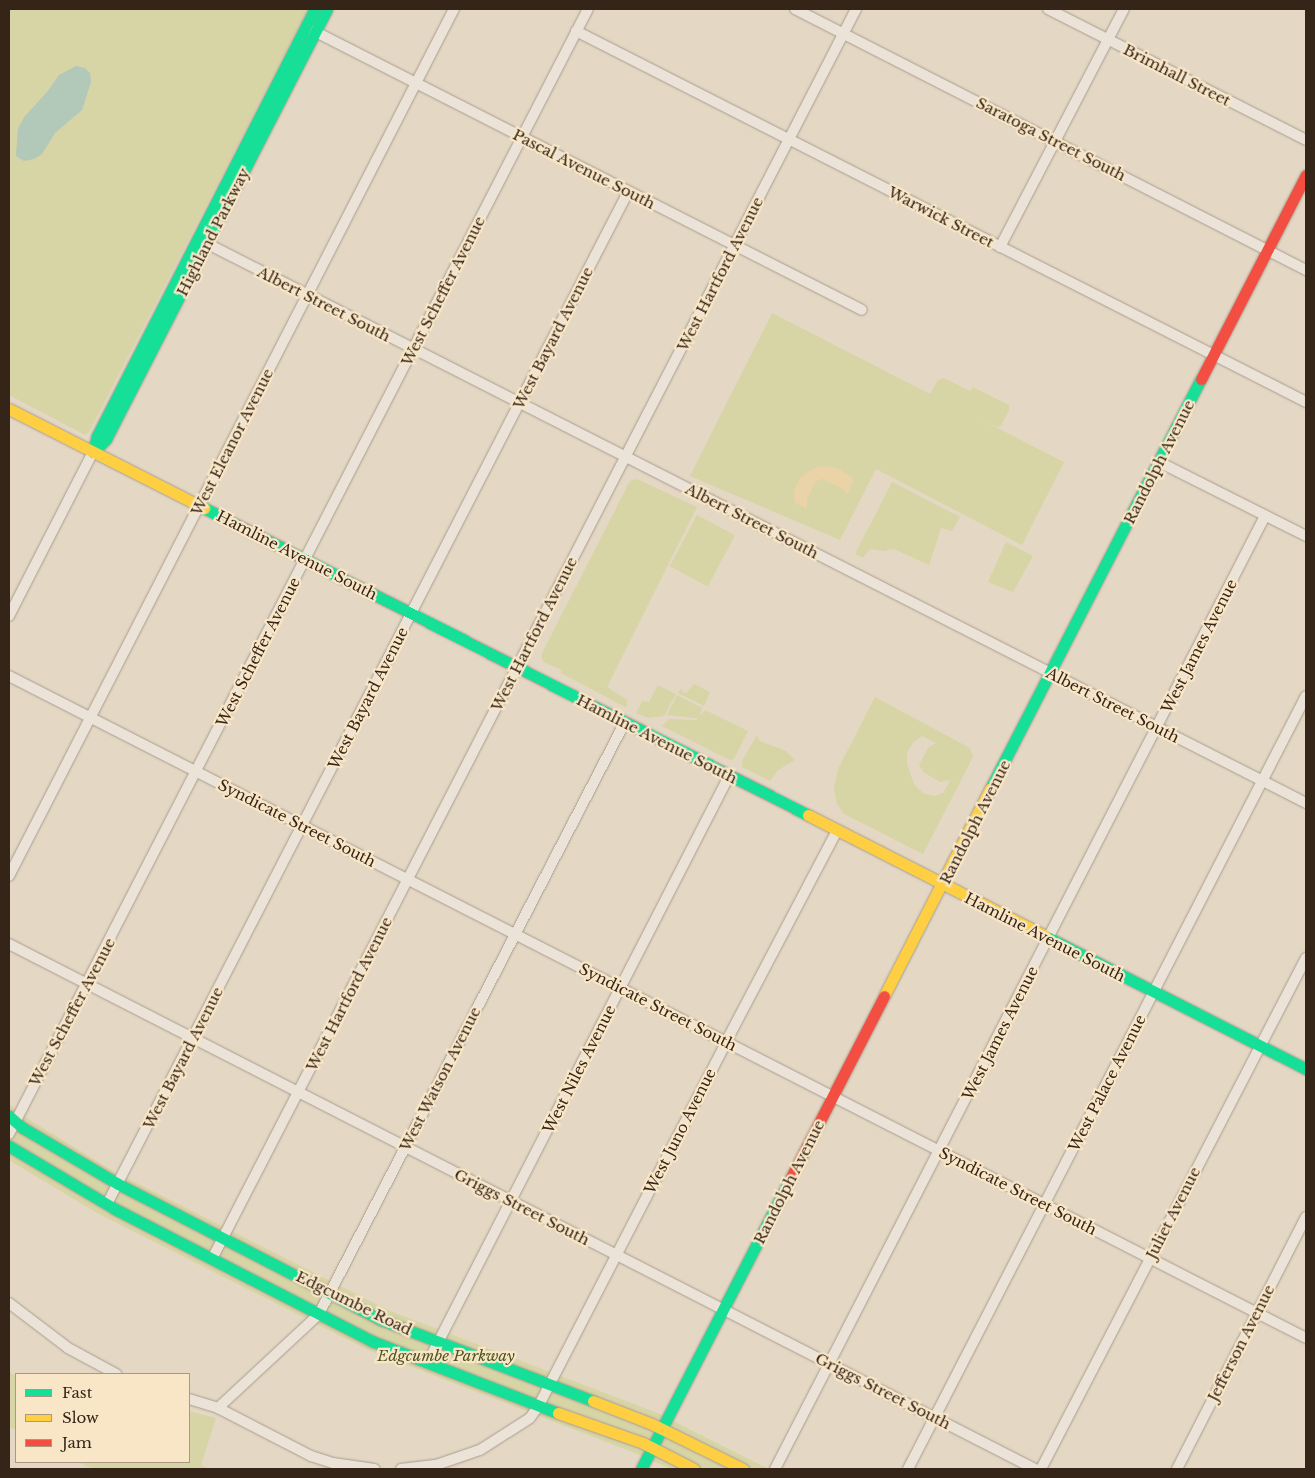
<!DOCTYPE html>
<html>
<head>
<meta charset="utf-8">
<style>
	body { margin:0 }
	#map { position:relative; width:1315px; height:1478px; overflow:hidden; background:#e4d8c4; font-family:"Libre Baskerville",serif }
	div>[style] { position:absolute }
	.green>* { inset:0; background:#d7d4a5; transform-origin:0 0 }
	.sand>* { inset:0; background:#ebd3a8 }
	.water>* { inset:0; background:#b2c8b8 }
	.roads { filter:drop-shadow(0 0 1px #a89d8f) drop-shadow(0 0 1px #a89d8f) }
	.street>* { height:10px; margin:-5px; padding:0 5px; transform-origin:5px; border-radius:5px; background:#ebe3d8 }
	.fast>* { height:11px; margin:-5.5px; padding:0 5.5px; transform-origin:5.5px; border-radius:5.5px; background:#16e098 }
	.slow>* { height:11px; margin:-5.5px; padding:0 5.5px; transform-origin:5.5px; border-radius:5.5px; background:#ffcf43 }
	.jam>* { height:11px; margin:-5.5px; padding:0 5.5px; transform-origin:5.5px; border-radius:5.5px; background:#f24e42 }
	span { translate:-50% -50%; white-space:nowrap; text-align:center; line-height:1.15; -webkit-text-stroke:4.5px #f8e6c7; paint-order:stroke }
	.street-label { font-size:15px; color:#352418 }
	.park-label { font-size:15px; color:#4b541d; font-style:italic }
	.frame { position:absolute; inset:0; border:10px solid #352418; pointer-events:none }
	.legend { position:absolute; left:15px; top:1373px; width:175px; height:90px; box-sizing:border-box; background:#f8e6c7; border:1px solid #aa9881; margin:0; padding:6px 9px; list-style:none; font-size:15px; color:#352418 }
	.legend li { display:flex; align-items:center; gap:10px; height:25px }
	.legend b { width:25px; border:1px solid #aa9881 }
</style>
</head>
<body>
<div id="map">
	<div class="green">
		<div style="clip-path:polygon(9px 9px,308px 9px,89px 432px,85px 435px,9px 395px)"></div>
		<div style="clip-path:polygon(772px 313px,930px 394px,938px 380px,944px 378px,970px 391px,973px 387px,1009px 405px,1009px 410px,1001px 426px,997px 427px,974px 416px,1064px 462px,1022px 545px,876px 469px,840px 540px,690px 476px)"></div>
		<div style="clip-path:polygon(637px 479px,697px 507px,607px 687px,627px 700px,627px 708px,561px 673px,562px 670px,543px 662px,541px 655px,630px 481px)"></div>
		<div style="clip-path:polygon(892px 482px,960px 517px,952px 531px,941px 528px,929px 565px,894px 549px,884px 551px,870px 549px,863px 558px,855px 554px)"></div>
		<div style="left:697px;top:515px;width:43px;height:58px;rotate:28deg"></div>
		<div style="clip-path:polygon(1006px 542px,1033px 556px,1013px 592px,988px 582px)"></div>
		<div style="clip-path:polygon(694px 684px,710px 692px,704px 706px,678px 693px,681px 689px,684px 693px,687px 692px)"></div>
		<div style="clip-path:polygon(658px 685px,676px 694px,664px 716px,648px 718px,636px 713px,642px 701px,649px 702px)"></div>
		<div style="clip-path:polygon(677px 695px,702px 708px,699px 717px,694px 718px,667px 715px)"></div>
		<div style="clip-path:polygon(evenodd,875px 697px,970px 748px,973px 757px,923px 854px,844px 814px,837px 804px,834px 788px,838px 769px,875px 697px,922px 736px,936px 743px,928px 748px,919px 765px,923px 772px,940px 782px,950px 780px,943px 793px,934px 796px,923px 793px,914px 784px,907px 764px,907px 752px,914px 742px,922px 736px)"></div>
		<div style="clip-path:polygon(705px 710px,748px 731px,734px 759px,730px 760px,662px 726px,669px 719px,696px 720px)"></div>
		<div style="clip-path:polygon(757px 735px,760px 741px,786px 751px,795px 760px,778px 770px,770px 781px,742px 767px,742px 761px)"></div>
		<div style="clip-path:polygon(9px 1104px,33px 1122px,113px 1171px,390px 1311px,655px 1412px,769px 1469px,671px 1469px,635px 1453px,368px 1350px,97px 1213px,9px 1160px)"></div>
		<div style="clip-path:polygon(9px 1371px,16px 1377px,16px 1430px,9px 1427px)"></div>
		<div style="clip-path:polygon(189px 1411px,216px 1418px,201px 1465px,209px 1469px,93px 1469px,78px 1462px,189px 1462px)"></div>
	</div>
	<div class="sand">
		<div style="clip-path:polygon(826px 466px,838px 468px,851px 477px,854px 481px,847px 494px,843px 489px,823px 479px,816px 481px,807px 499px,807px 509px,794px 502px,794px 491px,800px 478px,814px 468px)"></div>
	</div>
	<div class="water">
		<div style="clip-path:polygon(76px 66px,85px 68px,90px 73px,91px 82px,82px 110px,55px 133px,42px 154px,34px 159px,24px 161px,16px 156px,18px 128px,25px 116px,47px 92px,59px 75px)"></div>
	</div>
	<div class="roads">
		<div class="street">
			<div style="left:795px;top:9px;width:574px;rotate:27.06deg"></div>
			<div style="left:1048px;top:9px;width:289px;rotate:26.9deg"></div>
			<div style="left:310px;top:29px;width:619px;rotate:26.98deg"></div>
			<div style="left:576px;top:31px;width:819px;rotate:26.94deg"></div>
			<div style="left:202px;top:241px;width:1239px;rotate:26.98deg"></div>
			<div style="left:1000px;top:247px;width:268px;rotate:-62.5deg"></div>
			<div style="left:1159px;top:462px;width:165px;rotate:26.7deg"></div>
			<div style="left:9px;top:616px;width:184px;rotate:-62.9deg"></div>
			<div style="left:9px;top:676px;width:1456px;rotate:27.04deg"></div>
			<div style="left:9px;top:876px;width:975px;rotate:-62.83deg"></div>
			<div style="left:9px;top:944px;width:1153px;rotate:27.1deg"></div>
			<div style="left:9px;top:1134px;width:1265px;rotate:-62.77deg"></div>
			<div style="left:107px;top:1204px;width:1138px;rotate:-62.76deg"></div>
			<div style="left:212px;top:1259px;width:1406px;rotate:-62.74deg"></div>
			<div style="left:9px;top:1303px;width:74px;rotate:37.3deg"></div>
			<div style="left:68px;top:1348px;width:55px;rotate:28.4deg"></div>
			<div style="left:428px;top:1362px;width:659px;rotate:-62.81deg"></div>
			<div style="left:189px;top:1399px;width:30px;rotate:17deg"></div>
			<div style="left:218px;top:1408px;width:105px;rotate:27.3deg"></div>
			<div style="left:311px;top:1456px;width:23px;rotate:18deg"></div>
			<div style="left:333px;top:1463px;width:42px;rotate:8.1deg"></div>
			<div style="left:218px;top:1408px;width:138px;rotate:-42.9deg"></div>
			<div style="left:319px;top:1314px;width:666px;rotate:-62.67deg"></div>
			<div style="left:401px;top:1469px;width:38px;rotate:-7deg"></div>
			<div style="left:439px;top:1464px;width:43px;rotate:-18.9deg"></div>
			<div style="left:480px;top:1450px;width:59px;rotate:-32.6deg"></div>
			<div style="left:530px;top:1418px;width:16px;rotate:-55deg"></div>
			<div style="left:539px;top:1405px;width:408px;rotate:-62.7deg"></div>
			<div style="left:726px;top:1042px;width:238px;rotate:-62.3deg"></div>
			<div style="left:775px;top:1469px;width:1072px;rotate:-62.79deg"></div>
			<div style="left:908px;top:1469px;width:869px;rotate:-62.76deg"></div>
			<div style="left:1041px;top:1469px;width:576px;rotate:-62.59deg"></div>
			<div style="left:1177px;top:1469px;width:283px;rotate:-62.9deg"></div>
		</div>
		<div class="fast">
			<div style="left:93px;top:451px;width:16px;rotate:-75deg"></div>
			<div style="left:97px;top:436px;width:479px;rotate:-63deg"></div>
			<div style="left:93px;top:452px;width:18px;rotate:-45deg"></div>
			<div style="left:106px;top:439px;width:483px;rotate:-62.8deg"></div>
			<div style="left:204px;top:508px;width:678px;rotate:26.94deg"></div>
			<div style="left:990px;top:789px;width:461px;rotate:-62.8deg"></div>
			<div style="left:1045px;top:936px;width:293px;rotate:27deg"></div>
			<div style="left:9px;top:1116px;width:18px;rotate:41deg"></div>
			<div style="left:23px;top:1128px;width:110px;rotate:30.5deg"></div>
			<div style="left:118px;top:1184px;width:297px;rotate:27.3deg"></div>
			<div style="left:382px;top:1320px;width:226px;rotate:21deg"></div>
			<div style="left:9px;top:1146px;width:123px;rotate:30.7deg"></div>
			<div style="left:115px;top:1209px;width:289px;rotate:27.2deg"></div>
			<div style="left:372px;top:1341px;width:199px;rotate:21.2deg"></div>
			<div style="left:641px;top:1469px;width:322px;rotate:-62.8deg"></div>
		</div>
		<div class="slow">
			<div style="left:9px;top:409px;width:219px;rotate:26.9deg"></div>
			<div style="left:808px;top:815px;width:266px;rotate:27deg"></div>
			<div style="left:884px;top:996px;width:233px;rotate:-62.9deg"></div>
			<div style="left:593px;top:1401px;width:63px;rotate:21.3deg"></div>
			<div style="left:652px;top:1424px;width:102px;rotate:26.3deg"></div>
			<div style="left:558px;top:1413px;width:90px;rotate:19.4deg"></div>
			<div style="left:643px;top:1443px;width:57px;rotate:27deg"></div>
		</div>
		<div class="jam">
			<div style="left:1201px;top:379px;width:229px;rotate:-62.8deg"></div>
			<div style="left:788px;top:1183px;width:210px;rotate:-62.8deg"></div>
		</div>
	</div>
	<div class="street-label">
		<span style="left:1177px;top:75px;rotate:27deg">Brimhall Street</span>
		<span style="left:1051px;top:139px;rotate:27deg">Saratoga Street South</span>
		<span style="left:584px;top:169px;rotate:27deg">Pascal Avenue South</span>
		<span style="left:941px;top:217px;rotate:27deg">Warwick Street</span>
		<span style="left:213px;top:232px;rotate:-63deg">Highland Parkway</span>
		<span style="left:720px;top:274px;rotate:-63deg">West Hartford Avenue</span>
		<span style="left:443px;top:291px;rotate:-63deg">West Scheffer Avenue</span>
		<span style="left:324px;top:304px;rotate:27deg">Albert Street South</span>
		<span style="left:553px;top:338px;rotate:-63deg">West Bayard Avenue</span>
		<span style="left:232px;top:442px;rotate:-63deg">West Eleanor Avenue</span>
		<span style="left:1159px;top:462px;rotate:-63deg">Randolph Avenue</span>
		<span style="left:752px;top:521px;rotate:27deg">Albert Street South</span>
		<span style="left:297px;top:555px;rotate:27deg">Hamline Avenue South</span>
		<span style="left:534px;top:634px;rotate:-63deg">West Hartford Avenue</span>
		<span style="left:1199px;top:646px;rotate:-63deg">West James Avenue</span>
		<span style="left:258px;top:652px;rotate:-63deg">West Scheffer Avenue</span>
		<span style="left:368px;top:698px;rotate:-63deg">West Bayard Avenue</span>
		<span style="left:1113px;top:705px;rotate:27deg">Albert Street South</span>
		<span style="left:657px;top:739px;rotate:27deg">Hamline Avenue South</span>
		<span style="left:975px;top:822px;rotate:-63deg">Randolph Avenue</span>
		<span style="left:297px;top:823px;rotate:27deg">Syndicate Street South</span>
		<span style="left:1045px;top:937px;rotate:27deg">Hamline Avenue South</span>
		<span style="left:349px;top:994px;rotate:-63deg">West Hartford Avenue</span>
		<span style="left:658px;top:1007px;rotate:27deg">Syndicate Street South</span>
		<span style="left:72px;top:1012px;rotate:-62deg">West Scheffer Avenue</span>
		<span style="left:1000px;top:1033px;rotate:-63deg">West James Avenue</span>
		<span style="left:183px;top:1058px;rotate:-63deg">West Bayard Avenue</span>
		<span style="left:579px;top:1069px;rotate:-63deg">West Niles Avenue</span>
		<span style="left:440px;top:1079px;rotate:-63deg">West Watson Avenue</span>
		<span style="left:1107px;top:1083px;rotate:-63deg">West Palace Avenue</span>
		<span style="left:680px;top:1131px;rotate:-63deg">West Juno Avenue</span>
		<span style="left:789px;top:1182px;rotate:-63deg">Randolph Avenue</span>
		<span style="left:1018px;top:1191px;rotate:27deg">Syndicate Street South</span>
		<span style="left:522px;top:1207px;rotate:27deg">Griggs Street South</span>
		<span style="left:1173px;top:1213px;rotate:-63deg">Juliet Avenue</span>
		<span style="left:354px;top:1303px;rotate:26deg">Edgcumbe Road</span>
		<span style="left:1241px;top:1343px;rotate:-63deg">Jefferson Avenue</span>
		<span style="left:883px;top:1391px;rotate:27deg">Griggs Street South</span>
	</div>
	<div class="park-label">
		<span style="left:446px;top:1356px">Edgcumbe Parkway</span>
	</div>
	<div class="frame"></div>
	<ul class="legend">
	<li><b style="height:6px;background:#16e098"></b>Fast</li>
	<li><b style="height:6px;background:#ffcf43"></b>Slow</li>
	<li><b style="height:6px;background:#f24e42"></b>Jam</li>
	</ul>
</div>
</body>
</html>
